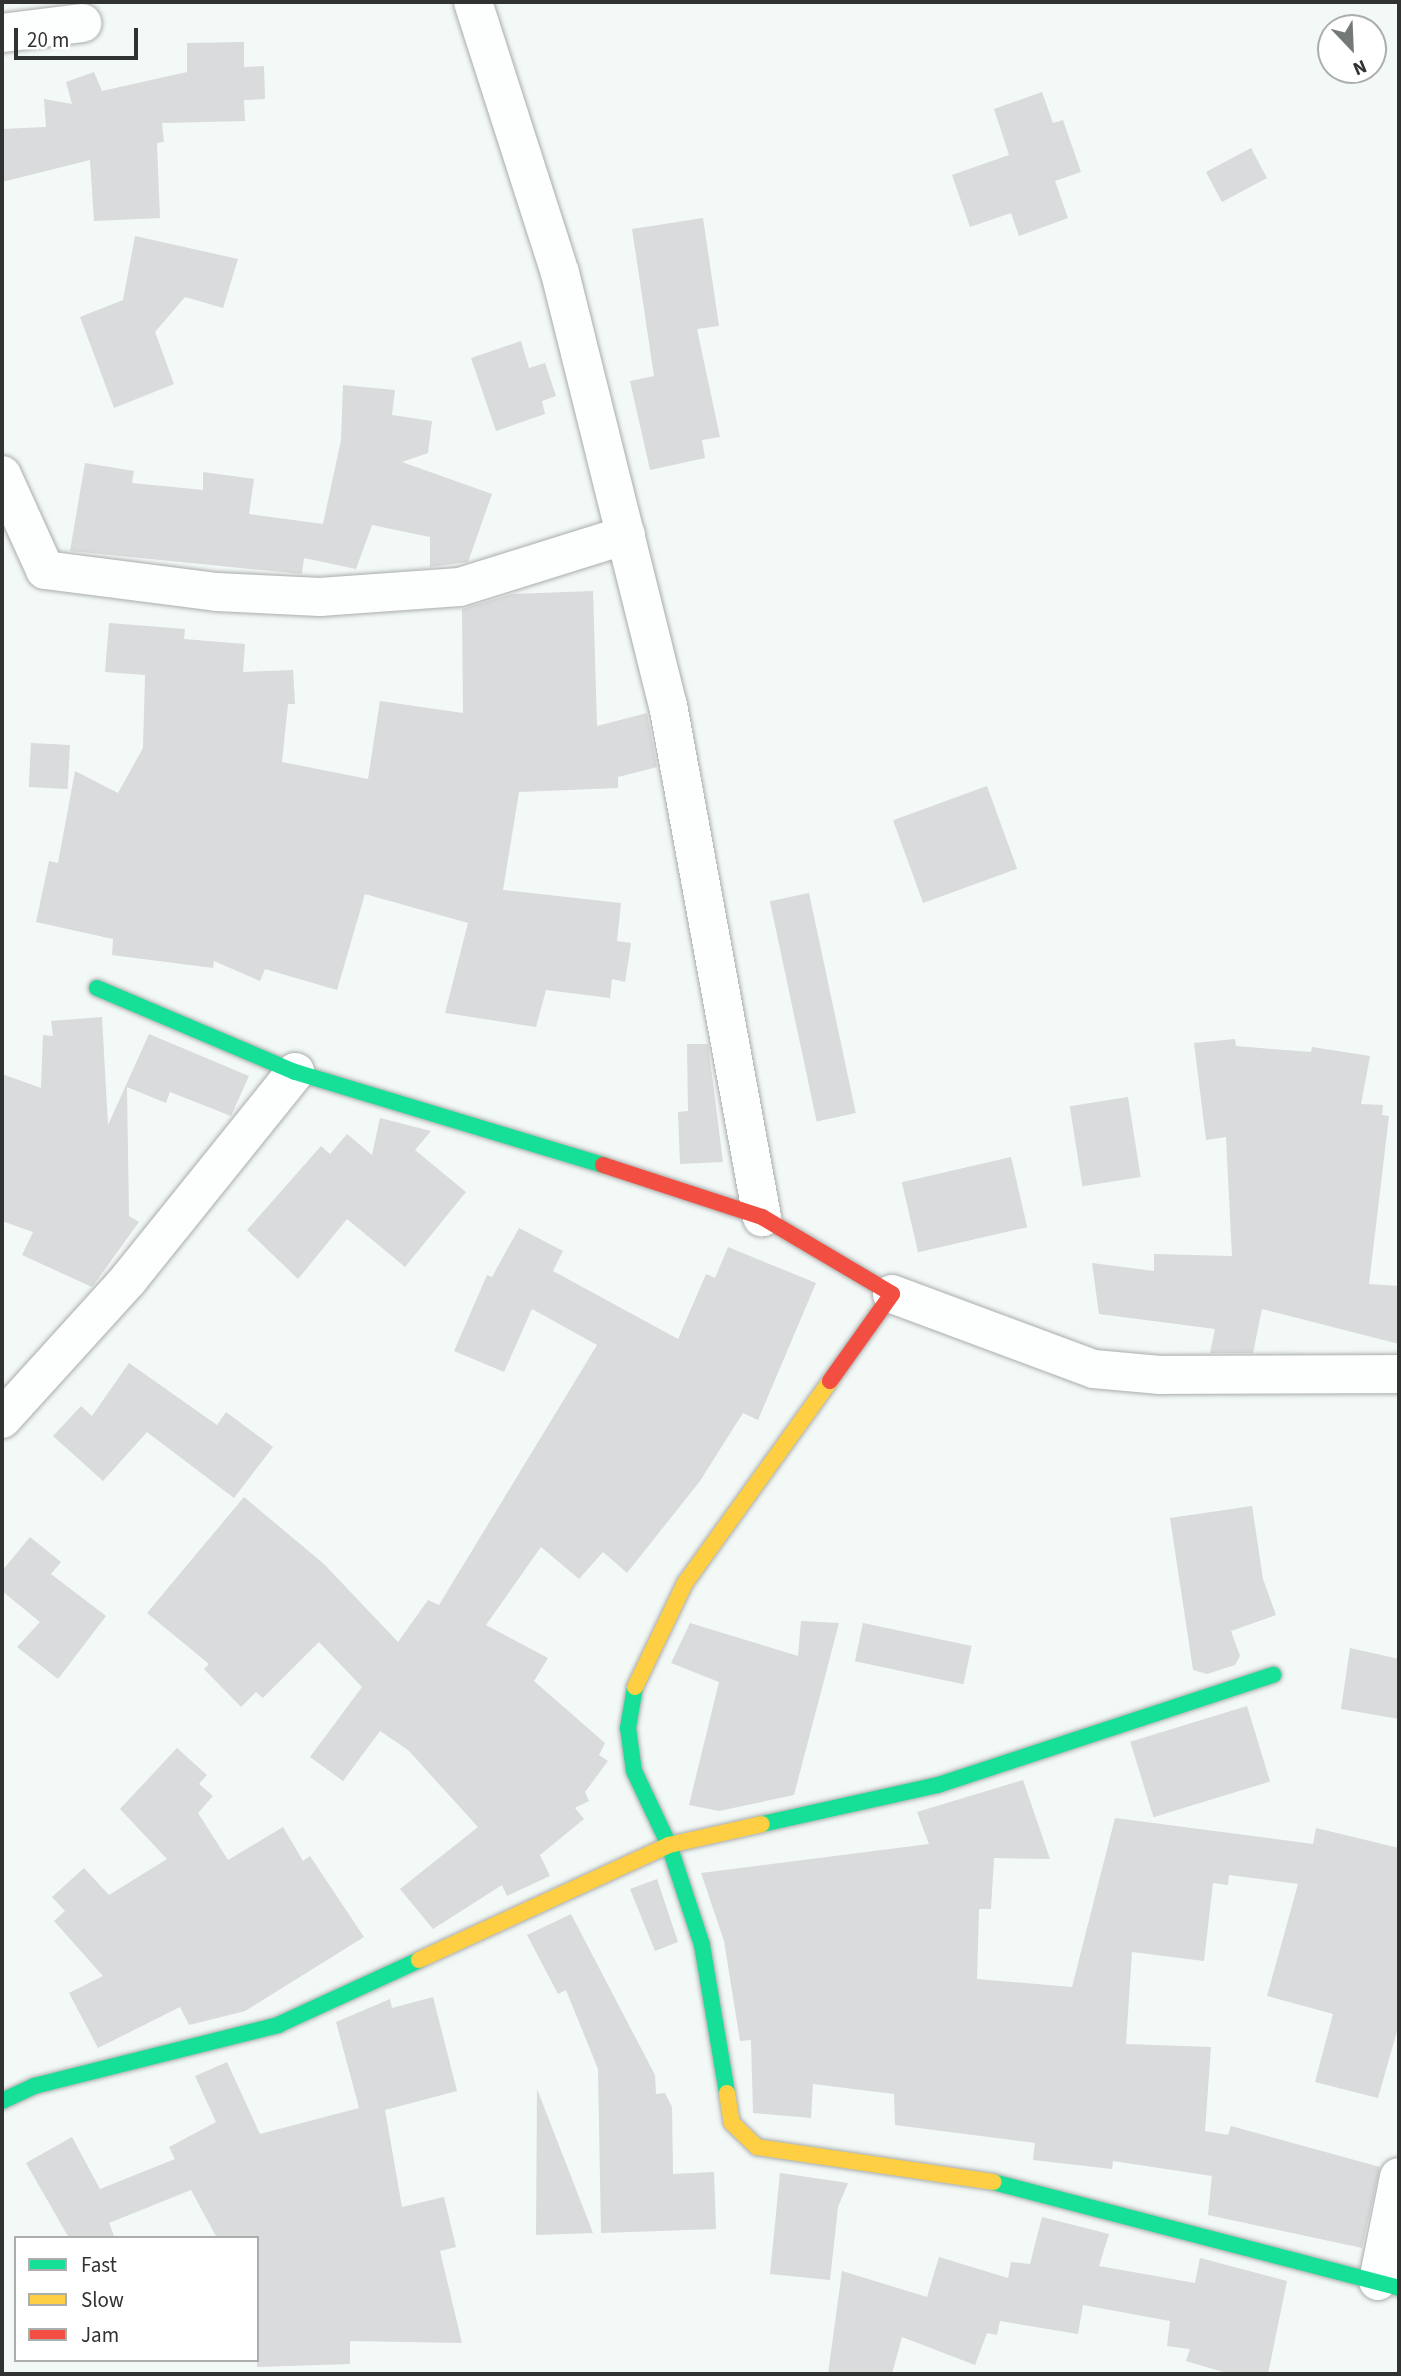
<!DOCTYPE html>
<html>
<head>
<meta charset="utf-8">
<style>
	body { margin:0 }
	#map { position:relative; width:1401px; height:2376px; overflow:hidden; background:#f3f9f7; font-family:"Source Sans 3",sans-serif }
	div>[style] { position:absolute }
	.building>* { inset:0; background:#d9dbdc; transform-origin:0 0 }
	.roads { filter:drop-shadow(0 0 2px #a9adac) drop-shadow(0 0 2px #a9adac) }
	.street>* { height:38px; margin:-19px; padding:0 19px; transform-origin:19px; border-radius:19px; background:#fdfefe }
	.fast>* { height:16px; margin:-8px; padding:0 8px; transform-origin:8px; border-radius:8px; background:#16e098 }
	.slow>* { height:16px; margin:-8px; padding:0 8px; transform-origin:8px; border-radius:8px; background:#ffcf43 }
	.jam>* { height:16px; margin:-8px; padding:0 8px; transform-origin:8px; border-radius:8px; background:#f24e42 }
	span { translate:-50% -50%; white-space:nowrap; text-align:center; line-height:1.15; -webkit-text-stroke:6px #fff; paint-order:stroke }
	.frame { position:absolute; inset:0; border:4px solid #303332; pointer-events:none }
	.legend { position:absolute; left:14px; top:2236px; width:245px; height:126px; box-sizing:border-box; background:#fff; border:2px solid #acadad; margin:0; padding:9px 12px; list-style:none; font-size:21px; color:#303332 }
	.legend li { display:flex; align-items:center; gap:14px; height:35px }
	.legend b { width:35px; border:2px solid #acadad }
	.north { position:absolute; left:1317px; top:14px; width:70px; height:70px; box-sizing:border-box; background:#fff; border:2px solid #acadad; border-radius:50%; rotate:157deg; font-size:19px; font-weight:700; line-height:28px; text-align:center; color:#303332 }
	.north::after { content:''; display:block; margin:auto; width:24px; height:32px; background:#747877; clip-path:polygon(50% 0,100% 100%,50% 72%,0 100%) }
	.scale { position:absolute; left:14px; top:28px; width:124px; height:32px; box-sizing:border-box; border:4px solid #303332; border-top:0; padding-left:9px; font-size:21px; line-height:24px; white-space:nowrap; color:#303332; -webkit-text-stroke:5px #fff; paint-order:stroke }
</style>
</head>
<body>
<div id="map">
	<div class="building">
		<div style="clip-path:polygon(244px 42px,244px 67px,264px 66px,265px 99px,244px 100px,245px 121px,162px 123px,164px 142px,157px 143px,160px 218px,94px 221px,90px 160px,2px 182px,2px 129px,46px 127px,44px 99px,72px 104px,66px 82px,94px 72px,102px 91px,187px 72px,187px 43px)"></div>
		<div style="clip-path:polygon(1042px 92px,1053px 123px,1063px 120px,1081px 172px,1055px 181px,1068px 218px,1019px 236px,1011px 213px,970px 227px,952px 175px,1009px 155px,994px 109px)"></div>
		<div style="left:1251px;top:148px;width:34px;height:51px;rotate:62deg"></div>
		<div style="clip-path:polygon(703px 218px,719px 326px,697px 329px,720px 437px,702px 440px,705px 458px,650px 470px,630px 381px,654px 376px,632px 229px)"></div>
		<div style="clip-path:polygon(135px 236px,238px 259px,223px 308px,185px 297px,155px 332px,174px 384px,114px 408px,80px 317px,123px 300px)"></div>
		<div style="clip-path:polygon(521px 341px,529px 368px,545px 363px,556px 396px,542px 401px,545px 414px,496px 431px,471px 358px)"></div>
		<div style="clip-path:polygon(343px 385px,395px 390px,392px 415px,432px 421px,428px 453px,402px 462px,492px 494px,468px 562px,430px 567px,430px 537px,372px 525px,356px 569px,304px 558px,302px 574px,70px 551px,85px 463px,134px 471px,132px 483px,203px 490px,203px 472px,254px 479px,249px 514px,323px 524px,341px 440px)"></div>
		<div style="clip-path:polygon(593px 591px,597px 726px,647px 713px,657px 767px,618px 777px,618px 788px,519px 792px,503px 890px,621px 903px,617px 941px,631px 943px,625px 982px,612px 979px,610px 998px,546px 990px,536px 1027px,445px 1013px,468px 923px,365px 894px,337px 990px,265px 969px,260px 981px,214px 961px,213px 968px,112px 955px,113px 939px,36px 922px,49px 861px,58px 863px,75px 771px,118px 793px,143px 748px,145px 675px,105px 672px,109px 623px,185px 629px,184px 639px,245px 644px,243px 672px,293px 670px,295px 704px,288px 704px,282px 762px,368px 779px,380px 701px,463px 713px,462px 609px,512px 594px)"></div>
		<div style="left:31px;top:743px;width:39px;height:44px;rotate:3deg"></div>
		<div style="left:987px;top:786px;width:88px;height:100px;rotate:70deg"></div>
		<div style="left:809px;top:893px;width:225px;height:40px;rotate:78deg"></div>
		<div style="clip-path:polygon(102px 1017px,108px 1125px,149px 1034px,249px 1076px,231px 1116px,170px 1092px,166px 1103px,127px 1087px,129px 1216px,139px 1222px,92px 1287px,22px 1255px,33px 1232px,2px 1221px,2px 1074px,41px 1088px,43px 1035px,53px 1036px,51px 1021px)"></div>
		<div style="clip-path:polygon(1235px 1039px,1236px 1046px,1311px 1052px,1312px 1047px,1370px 1056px,1361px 1104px,1383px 1105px,1382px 1115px,1389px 1116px,1369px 1284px,1399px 1286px,1399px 1344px,1262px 1309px,1253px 1353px,1210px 1353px,1215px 1329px,1099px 1314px,1092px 1263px,1154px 1271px,1154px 1254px,1232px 1256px,1226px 1137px,1206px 1140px,1194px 1043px)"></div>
		<div style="clip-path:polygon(687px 1044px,708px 1044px,723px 1162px,680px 1164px,678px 1112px,688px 1111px)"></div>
		<div style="left:1128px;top:1097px;width:81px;height:59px;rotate:81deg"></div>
		<div style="clip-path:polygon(380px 1118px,431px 1131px,415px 1150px,466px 1192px,405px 1267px,347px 1219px,298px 1279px,247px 1230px,321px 1146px,330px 1154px,347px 1134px,372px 1155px)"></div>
		<div style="left:1011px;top:1157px;width:72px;height:112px;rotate:77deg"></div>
		<div style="clip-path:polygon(519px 1228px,563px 1251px,553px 1271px,678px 1339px,706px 1274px,715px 1278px,728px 1247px,816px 1283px,758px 1420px,743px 1413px,700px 1481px,627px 1573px,603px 1552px,579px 1579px,541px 1547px,486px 1625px,548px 1658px,534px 1681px,605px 1743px,599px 1755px,608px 1761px,585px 1792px,589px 1801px,575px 1808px,584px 1819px,540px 1855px,550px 1876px,507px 1896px,502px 1885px,433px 1929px,400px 1889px,478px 1827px,408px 1750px,380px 1731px,343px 1781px,310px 1757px,362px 1687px,319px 1642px,263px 1698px,256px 1692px,241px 1707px,204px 1669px,209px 1664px,147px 1613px,244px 1497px,324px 1564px,398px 1642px,428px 1600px,439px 1605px,597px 1345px,532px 1309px,504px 1372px,454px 1351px,487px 1275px,492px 1277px)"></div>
		<div style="clip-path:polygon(129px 1363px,217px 1425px,226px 1412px,273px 1447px,234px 1498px,147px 1432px,103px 1481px,53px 1436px,81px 1406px,92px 1416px)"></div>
		<div style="clip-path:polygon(1252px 1506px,1263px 1579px,1276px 1615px,1231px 1631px,1240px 1656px,1235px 1665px,1207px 1674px,1193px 1670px,1170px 1518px)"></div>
		<div style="clip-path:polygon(30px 1537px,61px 1562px,51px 1574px,106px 1616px,58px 1679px,17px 1647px,40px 1622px,2px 1591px,2px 1571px)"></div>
		<div style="clip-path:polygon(801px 1621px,839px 1623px,794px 1795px,719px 1811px,689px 1805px,719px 1682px,671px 1663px,690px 1623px,798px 1656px)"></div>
		<div style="left:863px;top:1623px;width:111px;height:39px;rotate:12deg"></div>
		<div style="clip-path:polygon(1350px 1648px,1399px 1659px,1399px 1719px,1341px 1709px)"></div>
		<div style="left:1247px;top:1706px;width:79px;height:122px;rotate:73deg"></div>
		<div style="clip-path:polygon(177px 1748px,207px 1775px,199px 1784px,213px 1796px,198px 1813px,228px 1860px,283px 1827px,303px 1861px,310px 1856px,364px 1937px,245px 2011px,189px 2025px,180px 2007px,98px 2048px,69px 1993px,103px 1976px,54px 1921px,65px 1911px,52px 1897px,84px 1868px,109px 1895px,167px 1859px,120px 1809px)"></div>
		<div style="clip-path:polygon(1023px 1780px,1050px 1859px,994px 1858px,991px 1909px,979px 1909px,977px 1979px,1072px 1987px,1115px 1818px,1313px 1844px,1316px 1828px,1399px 1848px,1399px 2024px,1378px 2098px,1315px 2082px,1333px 2014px,1267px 1996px,1298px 1884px,1229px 1875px,1228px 1885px,1213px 1883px,1204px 1961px,1132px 1952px,1126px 2044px,1211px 2047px,1205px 2131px,1228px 2135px,1231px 2126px,1380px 2167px,1362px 2248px,1208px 2215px,1212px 2176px,1113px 2161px,1112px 2169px,1033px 2160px,1035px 2143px,895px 2125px,894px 2094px,813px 2084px,811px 2118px,753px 2113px,751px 2040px,740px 2041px,724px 1941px,701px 1873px,929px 1844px,917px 1812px)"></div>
		<div style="clip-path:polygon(657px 1879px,678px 1942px,655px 1951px,630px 1889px)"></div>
		<div style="clip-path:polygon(571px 1914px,655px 2075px,656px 2094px,665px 2093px,672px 2107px,673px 2174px,714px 2172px,716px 2229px,601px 2233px,598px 2069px,566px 1990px,558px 1994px,527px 1935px)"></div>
		<div style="clip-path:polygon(433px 1997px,457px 2091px,385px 2110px,402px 2207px,444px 2197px,456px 2247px,440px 2251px,462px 2343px,350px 2341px,350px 2364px,257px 2367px,257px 2238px,217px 2238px,191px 2190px,109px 2223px,115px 2238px,69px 2238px,26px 2163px,72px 2137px,100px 2189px,175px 2159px,169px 2147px,216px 2122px,195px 2076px,227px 2062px,260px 2134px,359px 2108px,336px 2022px,390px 1999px,392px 2008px)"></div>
		<div style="clip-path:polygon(537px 2089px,593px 2233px,536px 2235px)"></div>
		<div style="clip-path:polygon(780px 2173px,848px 2183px,838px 2207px,830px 2280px,770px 2274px)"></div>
		<div style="clip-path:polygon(1042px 2217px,1109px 2234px,1099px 2266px,1195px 2283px,1200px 2258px,1287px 2281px,1268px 2374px,1230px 2374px,1186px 2361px,1190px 2349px,1167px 2346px,1170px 2321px,1083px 2305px,1078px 2334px,1000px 2321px,997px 2335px,987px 2333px,975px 2365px,902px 2337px,892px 2374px,828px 2374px,842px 2271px,927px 2297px,939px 2257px,1008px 2278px,1011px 2262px,1030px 2264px)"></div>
	</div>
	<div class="roads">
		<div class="street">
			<div style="left:473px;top:2px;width:285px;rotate:72.2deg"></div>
			<div style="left:560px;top:273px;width:445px;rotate:76deg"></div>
			<div style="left:668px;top:705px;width:521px;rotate:79.6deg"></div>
			<div style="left:2px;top:33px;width:81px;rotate:-7.1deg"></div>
			<div style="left:2px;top:475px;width:104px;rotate:65.6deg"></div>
			<div style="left:45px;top:570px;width:173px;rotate:7.3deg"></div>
			<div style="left:217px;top:592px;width:103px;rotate:2.8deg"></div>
			<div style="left:320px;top:597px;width:140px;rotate:-4.1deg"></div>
			<div style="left:460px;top:587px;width:174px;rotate:-17.4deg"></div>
			<div style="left:892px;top:1294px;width:215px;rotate:20.4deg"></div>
			<div style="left:1094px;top:1369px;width:66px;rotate:5.2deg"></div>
			<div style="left:1160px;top:1375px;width:239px;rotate:-0.2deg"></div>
			<div style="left:2px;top:1419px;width:188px;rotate:-47.8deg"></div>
			<div style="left:128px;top:1280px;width:267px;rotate:-51.2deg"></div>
			<div style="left:1378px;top:2281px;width:106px;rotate:-78.6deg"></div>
		</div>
		<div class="fast">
			<div style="left:97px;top:988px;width:215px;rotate:23deg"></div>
			<div style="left:295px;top:1072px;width:322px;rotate:16.8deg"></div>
			<div style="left:635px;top:1687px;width:42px;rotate:99.7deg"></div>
			<div style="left:628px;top:1728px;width:43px;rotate:82.1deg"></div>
			<div style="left:634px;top:1771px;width:82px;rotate:64.7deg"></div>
			<div style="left:669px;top:1845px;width:105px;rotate:71.7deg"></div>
			<div style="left:702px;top:1945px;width:150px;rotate:80.4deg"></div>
			<div style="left:762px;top:1824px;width:180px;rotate:-12.5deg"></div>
			<div style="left:938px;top:1785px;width:353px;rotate:-18.2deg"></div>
			<div style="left:2px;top:2101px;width:35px;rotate:-25deg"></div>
			<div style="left:34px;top:2086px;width:252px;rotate:-14deg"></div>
			<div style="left:278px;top:2025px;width:155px;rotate:-24.7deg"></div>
			<div style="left:993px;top:2182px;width:420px;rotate:14.6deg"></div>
		</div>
		<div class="slow">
			<div style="left:635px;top:1687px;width:115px;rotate:-64.3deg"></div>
			<div style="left:685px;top:1583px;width:249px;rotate:-54.3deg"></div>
			<div style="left:419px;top:1960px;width:275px;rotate:-24.7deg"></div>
			<div style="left:669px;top:1845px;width:95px;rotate:-12.7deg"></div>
			<div style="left:727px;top:2093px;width:30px;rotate:81deg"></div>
			<div style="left:732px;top:2123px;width:35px;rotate:44deg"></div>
			<div style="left:757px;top:2147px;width:239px;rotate:8.4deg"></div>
		</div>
		<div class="jam">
			<div style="left:603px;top:1165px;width:167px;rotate:18.1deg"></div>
			<div style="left:762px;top:1217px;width:151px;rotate:30.6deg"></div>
			<div style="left:892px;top:1294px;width:107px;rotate:125.5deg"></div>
		</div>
	</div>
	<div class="frame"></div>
	<ul class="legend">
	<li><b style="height:9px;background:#16e098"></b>Fast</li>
	<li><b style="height:9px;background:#ffcf43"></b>Slow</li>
	<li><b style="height:9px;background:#f24e42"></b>Jam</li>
	</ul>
	<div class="north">N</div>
	<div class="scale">20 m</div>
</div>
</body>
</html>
